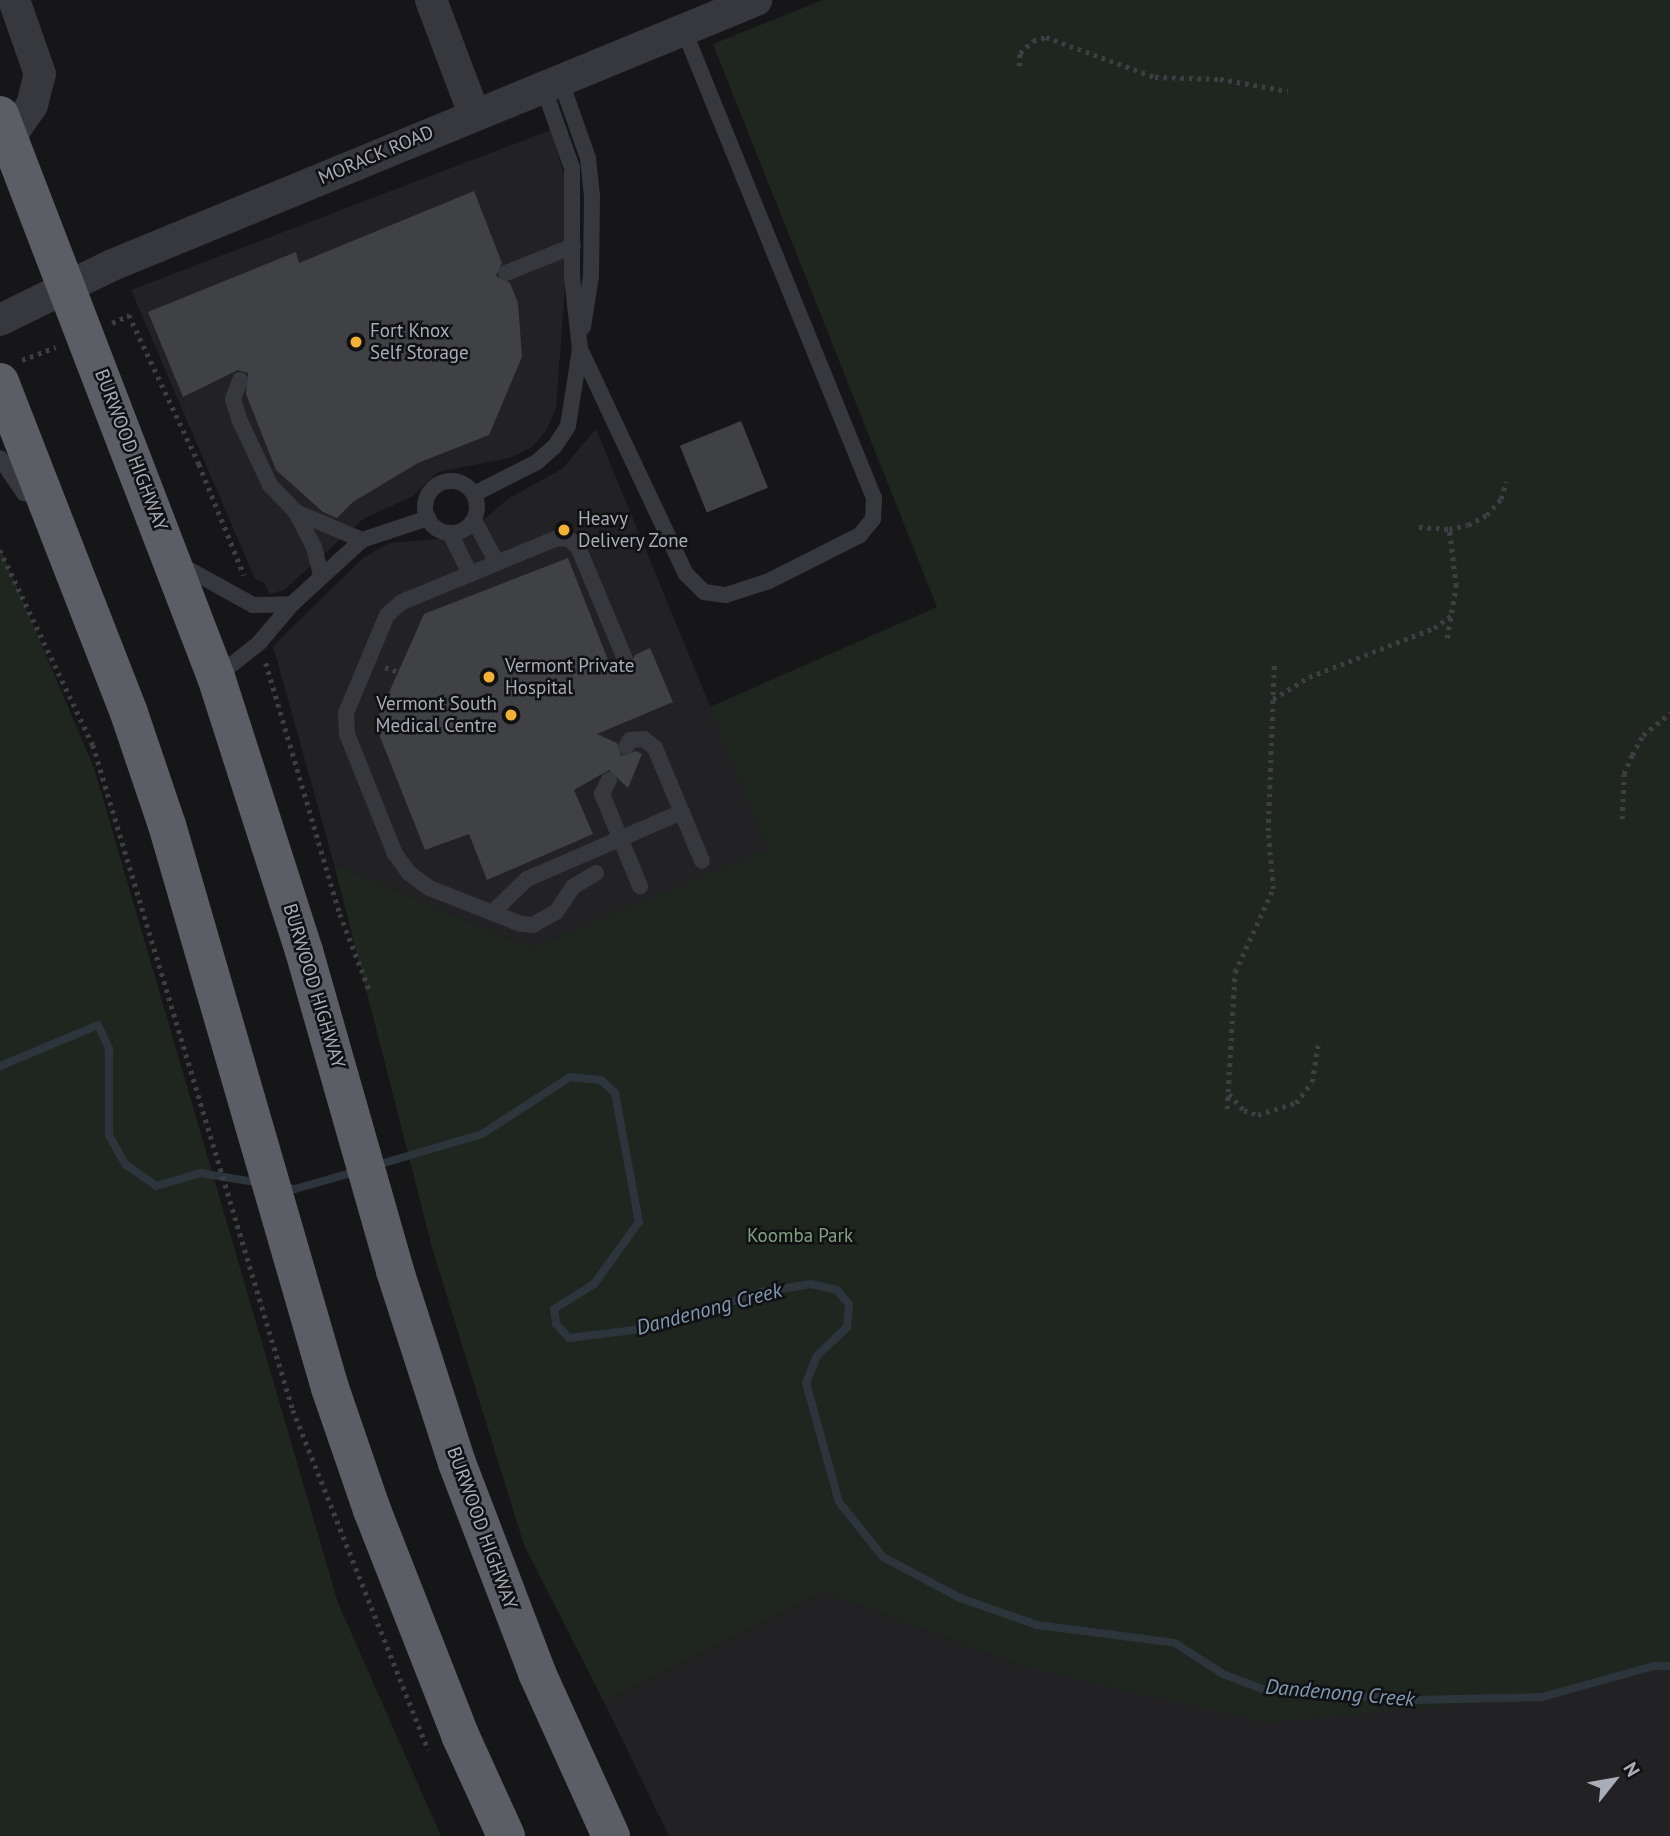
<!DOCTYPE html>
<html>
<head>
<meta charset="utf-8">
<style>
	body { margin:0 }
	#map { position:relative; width:1670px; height:1836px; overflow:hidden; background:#161618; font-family:"PT Sans",sans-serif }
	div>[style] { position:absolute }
	.built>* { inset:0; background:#222225 }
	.green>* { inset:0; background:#1e261f }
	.stream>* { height:8px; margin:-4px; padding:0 4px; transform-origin:4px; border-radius:4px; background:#2c353c }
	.building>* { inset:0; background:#404145; transform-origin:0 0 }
	.path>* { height:4.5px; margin-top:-2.25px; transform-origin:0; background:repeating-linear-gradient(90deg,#3d3f44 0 3.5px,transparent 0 8.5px) }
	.service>* { height:16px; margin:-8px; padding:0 8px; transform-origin:8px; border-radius:8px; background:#37383d }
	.service>.ring { margin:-8px; padding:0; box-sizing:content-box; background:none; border:16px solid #37383d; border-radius:50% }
	.minor>* { height:32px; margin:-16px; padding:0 16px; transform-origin:16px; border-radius:16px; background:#37383d }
	.trunk>* { height:38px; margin:-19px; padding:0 19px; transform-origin:19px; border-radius:19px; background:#5b5e65 }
	.dots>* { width:19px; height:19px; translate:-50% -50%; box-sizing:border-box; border:4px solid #111113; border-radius:50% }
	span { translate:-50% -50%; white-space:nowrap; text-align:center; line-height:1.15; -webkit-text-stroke:5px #111113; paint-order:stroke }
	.street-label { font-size:19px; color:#a8adb8 }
	.poi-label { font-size:19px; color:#a8adb8 }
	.left { translate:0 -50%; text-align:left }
	.right { translate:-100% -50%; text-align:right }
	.park-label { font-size:19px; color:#7fa381 }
	.water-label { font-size:21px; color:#7f9bb3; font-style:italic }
	.north { position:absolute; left:1579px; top:1745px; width:70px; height:70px; -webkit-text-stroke:5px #111113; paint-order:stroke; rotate:59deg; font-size:19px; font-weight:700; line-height:28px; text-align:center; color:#a8adb8 }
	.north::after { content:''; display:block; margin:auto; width:24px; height:32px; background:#a8adb8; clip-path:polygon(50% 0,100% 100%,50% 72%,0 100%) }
</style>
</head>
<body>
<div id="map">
	<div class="built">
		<div style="clip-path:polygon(551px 130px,564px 175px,566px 272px,556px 408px,546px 431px,532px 447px,510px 458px,438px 472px,411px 497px,363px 519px,284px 590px,269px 594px,265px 583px,255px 579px,131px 290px)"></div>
		<div style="clip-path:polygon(596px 429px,769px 849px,531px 948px,334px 864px,273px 646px,363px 558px,389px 543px,463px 537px,509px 498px,562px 469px)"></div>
		<div style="clip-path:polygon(824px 1592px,1019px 1665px,1638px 1672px,1670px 1666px,1670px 1836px,669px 1836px,604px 1702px)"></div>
	</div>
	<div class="green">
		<div style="clip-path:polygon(823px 0,1670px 0,1670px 1666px,1654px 1666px,1542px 1697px,1266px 1723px,1019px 1665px,824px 1592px,604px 1702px,524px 1545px,433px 1251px,334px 864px,531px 948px,768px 849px,710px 707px,937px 607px,713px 44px)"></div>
		<div style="clip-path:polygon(0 547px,94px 768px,338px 1603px,441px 1836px,0 1836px)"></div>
	</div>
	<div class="stream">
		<div style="left:0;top:1066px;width:106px;rotate:-22.7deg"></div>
		<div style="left:98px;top:1025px;width:26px;rotate:65deg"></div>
		<div style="left:109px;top:1049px;width:86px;rotate:90deg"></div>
		<div style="left:109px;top:1135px;width:33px;rotate:61deg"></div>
		<div style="left:125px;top:1164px;width:38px;rotate:35deg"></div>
		<div style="left:156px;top:1186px;width:47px;rotate:-16.1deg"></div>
		<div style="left:201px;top:1173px;width:60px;rotate:9.6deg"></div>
		<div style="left:377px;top:1165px;width:109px;rotate:-16.4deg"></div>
		<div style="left:482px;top:1134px;width:105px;rotate:-32.9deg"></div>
		<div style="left:570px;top:1077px;width:31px;rotate:6deg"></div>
		<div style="left:601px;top:1080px;width:19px;rotate:43deg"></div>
		<div style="left:615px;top:1093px;width:131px;rotate:79.5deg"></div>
		<div style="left:639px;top:1222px;width:77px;rotate:126deg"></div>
		<div style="left:594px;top:1284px;width:47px;rotate:148deg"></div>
		<div style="left:554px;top:1309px;width:15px;rotate:82deg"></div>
		<div style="left:556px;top:1324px;width:19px;rotate:47deg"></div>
		<div style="left:569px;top:1338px;width:83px;rotate:-7deg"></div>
		<div style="left:651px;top:1328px;width:116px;rotate:-18.1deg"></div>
		<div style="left:761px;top:1292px;width:51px;rotate:-9.1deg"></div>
		<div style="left:811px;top:1284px;width:27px;rotate:13deg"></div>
		<div style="left:837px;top:1290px;width:19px;rotate:51deg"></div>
		<div style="left:849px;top:1305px;width:22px;rotate:95deg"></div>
		<div style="left:847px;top:1327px;width:42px;rotate:136deg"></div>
		<div style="left:817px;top:1356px;width:29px;rotate:112deg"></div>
		<div style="left:806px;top:1383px;width:123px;rotate:74.5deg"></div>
		<div style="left:839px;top:1502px;width:70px;rotate:51.3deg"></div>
		<div style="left:883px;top:1557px;width:87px;rotate:28deg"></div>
		<div style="left:960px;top:1598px;width:82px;rotate:19.3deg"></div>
		<div style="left:1037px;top:1625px;width:139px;rotate:7.4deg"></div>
		<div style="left:1175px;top:1643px;width:57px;rotate:32.9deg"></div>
		<div style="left:1223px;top:1674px;width:42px;rotate:21deg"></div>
		<div style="left:1262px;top:1689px;width:150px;rotate:4.2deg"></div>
		<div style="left:1412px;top:1700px;width:130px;rotate:-1.3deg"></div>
		<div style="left:1542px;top:1697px;width:116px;rotate:-15.5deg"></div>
		<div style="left:1654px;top:1666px;width:16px"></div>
		<div style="left:283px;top:1187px;width:12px;rotate:9deg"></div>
		<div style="left:295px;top:1189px;width:66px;rotate:-15.9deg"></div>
	</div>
	<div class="building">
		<div style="clip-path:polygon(474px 191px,502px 263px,496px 276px,510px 283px,518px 303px,522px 357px,489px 435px,418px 463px,353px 502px,337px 518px,323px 512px,276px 470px,246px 394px,248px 373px,238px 370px,183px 397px,148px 312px,296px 252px,299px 263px)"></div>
		<div style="left:741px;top:421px;width:72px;height:66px;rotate:68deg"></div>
		<div style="clip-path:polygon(568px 558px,610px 665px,628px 669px,635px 655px,650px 648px,673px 702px,597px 734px,617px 743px,621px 756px,636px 751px,642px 754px,628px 788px,609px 770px,574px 790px,593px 834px,487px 880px,469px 834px,425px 850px,375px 724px,424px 614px)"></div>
	</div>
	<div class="path">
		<div style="left:1019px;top:66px;width:13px;rotate:-86deg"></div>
		<div style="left:1020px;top:53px;width:18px;rotate:-43deg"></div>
		<div style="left:1033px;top:41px;width:14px;rotate:-17deg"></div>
		<div style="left:1046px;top:37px;width:116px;rotate:20.2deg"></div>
		<div style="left:1155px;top:77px;width:65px;rotate:1.8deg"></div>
		<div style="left:1220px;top:79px;width:69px;rotate:10deg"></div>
		<div style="left:112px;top:323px;width:19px;rotate:-25deg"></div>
		<div style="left:129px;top:315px;width:165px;rotate:64.8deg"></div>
		<div style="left:199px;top:464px;width:120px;rotate:67.9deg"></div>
		<div style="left:22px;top:360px;width:36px;rotate:-21deg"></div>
		<div style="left:1419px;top:527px;width:30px;rotate:4deg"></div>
		<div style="left:1449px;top:529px;width:19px;rotate:-12deg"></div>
		<div style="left:1468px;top:525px;width:21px;rotate:-28deg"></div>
		<div style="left:1487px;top:515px;width:21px;rotate:-49deg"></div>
		<div style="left:1501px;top:499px;width:18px;rotate:-74deg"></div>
		<div style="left:0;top:550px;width:216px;rotate:64.5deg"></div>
		<div style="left:93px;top:745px;width:694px;rotate:73.26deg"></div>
		<div style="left:293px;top:1410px;width:366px;rotate:68.3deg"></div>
		<div style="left:1447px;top:638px;width:53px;rotate:-80.2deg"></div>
		<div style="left:1456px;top:586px;width:57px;rotate:-97deg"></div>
		<div style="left:266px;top:663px;width:262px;rotate:73.6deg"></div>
		<div style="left:340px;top:914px;width:80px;rotate:68.9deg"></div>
		<div style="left:385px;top:667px;width:14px;rotate:21deg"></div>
		<div style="left:1273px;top:699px;width:42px;rotate:-31.4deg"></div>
		<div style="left:1309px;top:677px;width:134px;rotate:-21.4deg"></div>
		<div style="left:1434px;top:628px;width:21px;rotate:-35deg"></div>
		<div style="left:1622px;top:819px;width:45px;rotate:-87.5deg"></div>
		<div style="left:1624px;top:774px;width:21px;rotate:-67deg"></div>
		<div style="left:1632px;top:755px;width:23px;rotate:-61deg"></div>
		<div style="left:1643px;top:735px;width:35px;rotate:-39deg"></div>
		<div style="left:1229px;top:1094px;width:22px;rotate:47deg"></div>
		<div style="left:1244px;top:1110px;width:15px;rotate:20deg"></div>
		<div style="left:1258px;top:1115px;width:40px;rotate:-18deg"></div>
		<div style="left:1296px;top:1103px;width:26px;rotate:-53deg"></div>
		<div style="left:1312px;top:1082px;width:37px;rotate:-81deg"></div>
		<div style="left:1227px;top:1109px;width:137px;rotate:-86.7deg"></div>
		<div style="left:1235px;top:972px;width:91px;rotate:-65.4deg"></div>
		<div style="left:1273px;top:889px;width:58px;rotate:-94.9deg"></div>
		<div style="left:1268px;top:831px;width:166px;rotate:-87.9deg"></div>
	</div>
	<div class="service">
		<div style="left:560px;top:79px;width:84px;rotate:70.5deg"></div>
		<div style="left:588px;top:158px;width:37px;rotate:84deg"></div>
		<div style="left:592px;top:195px;width:81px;rotate:90.7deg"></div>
		<div style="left:591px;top:276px;width:52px;rotate:98.9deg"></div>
		<div style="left:543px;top:86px;width:87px;rotate:70.5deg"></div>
		<div style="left:572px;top:168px;width:109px;rotate:90deg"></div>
		<div style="left:572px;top:277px;width:72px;rotate:83.7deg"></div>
		<div style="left:580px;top:349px;width:249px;rotate:64.8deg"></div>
		<div style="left:686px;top:574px;width:25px;rotate:45deg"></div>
		<div style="left:704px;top:592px;width:22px;rotate:8deg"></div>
		<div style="left:726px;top:595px;width:45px;rotate:-18deg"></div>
		<div style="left:769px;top:581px;width:102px;rotate:-26.8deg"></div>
		<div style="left:860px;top:535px;width:21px;rotate:-51deg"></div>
		<div style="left:873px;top:519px;width:21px;rotate:-87deg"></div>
		<div style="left:874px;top:498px;width:507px;rotate:-112.12deg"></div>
		<div style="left:506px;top:273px;width:72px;rotate:-21.9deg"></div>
		<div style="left:240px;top:380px;width:20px;rotate:110deg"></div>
		<div style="left:233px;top:399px;width:21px;rotate:73deg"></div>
		<div style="left:239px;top:419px;width:73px;rotate:64.8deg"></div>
		<div style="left:270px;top:485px;width:37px;rotate:46deg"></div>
		<div style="left:296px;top:512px;width:39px;rotate:63deg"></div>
		<div style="left:314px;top:547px;width:30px;rotate:76deg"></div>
		<div style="left:0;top:458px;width:42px;rotate:55.6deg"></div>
		<div style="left:24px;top:493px;width:13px;rotate:9deg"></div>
		<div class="ring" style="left:425px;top:481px;width:36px;height:36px"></div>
		<div style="left:474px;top:494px;width:71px;rotate:-26.9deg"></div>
		<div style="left:537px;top:462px;width:24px;rotate:-42deg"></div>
		<div style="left:555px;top:446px;width:24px;rotate:-57deg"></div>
		<div style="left:568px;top:426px;width:78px;rotate:-81.1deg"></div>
		<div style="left:296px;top:512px;width:72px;rotate:23deg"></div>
		<div style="left:474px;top:520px;width:49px;rotate:61.9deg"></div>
		<div style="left:450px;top:533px;width:46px;rotate:64deg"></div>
		<div style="left:179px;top:564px;width:85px;rotate:29deg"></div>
		<div style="left:253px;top:605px;width:39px;rotate:-1deg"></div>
		<div style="left:216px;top:677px;width:55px;rotate:-38.3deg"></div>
		<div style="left:259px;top:643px;width:51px;rotate:-49.8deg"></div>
		<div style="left:292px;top:604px;width:95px;rotate:-42.4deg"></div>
		<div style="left:362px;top:540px;width:70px;rotate:-18.4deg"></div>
		<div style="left:626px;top:747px;width:8px;rotate:-60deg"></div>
		<div style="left:630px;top:740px;width:14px;rotate:-4deg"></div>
		<div style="left:644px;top:739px;width:14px;rotate:39deg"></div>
		<div style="left:655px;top:748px;width:122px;rotate:67.4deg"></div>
		<div style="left:609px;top:780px;width:16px;rotate:117deg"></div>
		<div style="left:602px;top:794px;width:100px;rotate:67.6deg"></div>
		<div style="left:596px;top:873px;width:27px;rotate:149deg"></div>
		<div style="left:573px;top:887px;width:30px;rotate:124deg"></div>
		<div style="left:556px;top:912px;width:26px;rotate:151deg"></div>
		<div style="left:533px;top:925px;width:12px;rotate:-175deg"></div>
		<div style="left:521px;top:924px;width:99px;rotate:-158.6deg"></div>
		<div style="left:429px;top:888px;width:25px;rotate:-143deg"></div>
		<div style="left:409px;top:873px;width:24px;rotate:-126deg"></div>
		<div style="left:395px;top:854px;width:129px;rotate:-111.8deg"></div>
		<div style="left:347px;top:734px;width:21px;rotate:-93deg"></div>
		<div style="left:346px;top:713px;width:106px;rotate:-67.3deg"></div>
		<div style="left:387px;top:615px;width:20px;rotate:-41deg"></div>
		<div style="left:402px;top:602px;width:165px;rotate:-22.4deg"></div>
		<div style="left:555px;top:539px;width:13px;rotate:-4deg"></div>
		<div style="left:568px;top:538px;width:13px;rotate:42deg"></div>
		<div style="left:578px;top:547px;width:121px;rotate:67.2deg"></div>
		<div style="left:492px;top:913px;width:49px;rotate:-44.2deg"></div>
		<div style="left:527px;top:879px;width:169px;rotate:-23.4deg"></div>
	</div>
	<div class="minor">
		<div style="left:431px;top:0;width:122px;rotate:69.3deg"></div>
		<div style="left:9px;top:138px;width:40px;rotate:-55.1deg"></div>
		<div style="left:32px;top:105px;width:32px;rotate:-76deg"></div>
		<div style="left:40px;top:74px;width:78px;rotate:-109.4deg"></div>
		<div style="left:0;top:320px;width:123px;rotate:-26.1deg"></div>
		<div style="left:110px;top:266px;width:699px;rotate:-22.38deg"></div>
	</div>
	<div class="trunk">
		<div style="left:0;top:115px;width:602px;rotate:68.98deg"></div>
		<div style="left:216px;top:677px;width:288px;rotate:72.2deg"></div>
		<div style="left:304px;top:951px;width:333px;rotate:74.1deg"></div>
		<div style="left:395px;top:1271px;width:202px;rotate:72.1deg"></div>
		<div style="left:457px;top:1463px;width:225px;rotate:69.1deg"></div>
		<div style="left:537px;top:1673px;width:179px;rotate:65.6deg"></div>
		<div style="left:0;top:382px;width:355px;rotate:68.7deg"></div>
		<div style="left:129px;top:713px;width:118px;rotate:71.3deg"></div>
		<div style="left:167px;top:825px;width:586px;rotate:73.85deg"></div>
		<div style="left:330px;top:1388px;width:129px;rotate:71deg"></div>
		<div style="left:372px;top:1510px;width:242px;rotate:68.6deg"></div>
		<div style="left:460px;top:1735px;width:111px;rotate:65.5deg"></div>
	</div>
	<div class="dots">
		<div style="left:356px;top:342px;background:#f2b134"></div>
		<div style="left:564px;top:530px;background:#f2b134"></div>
		<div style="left:489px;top:677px;background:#f2b134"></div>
		<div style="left:511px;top:715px;background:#f2b134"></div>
	</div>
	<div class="street-label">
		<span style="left:376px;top:155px;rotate:-23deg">MORACK ROAD</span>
		<span style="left:131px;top:450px;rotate:69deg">BURWOOD HIGHWAY</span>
		<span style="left:314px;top:986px;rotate:73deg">BURWOOD HIGHWAY</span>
		<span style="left:482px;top:1528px;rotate:70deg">BURWOOD HIGHWAY</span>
	</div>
	<div class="poi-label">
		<span class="left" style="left:370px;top:342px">Fort Knox<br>Self Storage</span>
		<span class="left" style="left:578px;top:530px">Heavy<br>Delivery Zone</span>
		<span class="left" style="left:505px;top:677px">Vermont Private<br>Hospital</span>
		<span class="right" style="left:497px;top:715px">Vermont South<br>Medical Centre</span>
	</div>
	<div class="park-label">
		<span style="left:800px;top:1236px">Koomba Park</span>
	</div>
	<div class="water-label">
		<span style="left:709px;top:1309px;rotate:-15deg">Dandenong Creek</span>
		<span style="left:1340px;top:1693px;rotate:5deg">Dandenong Creek</span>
	</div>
	<div class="north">N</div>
</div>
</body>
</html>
